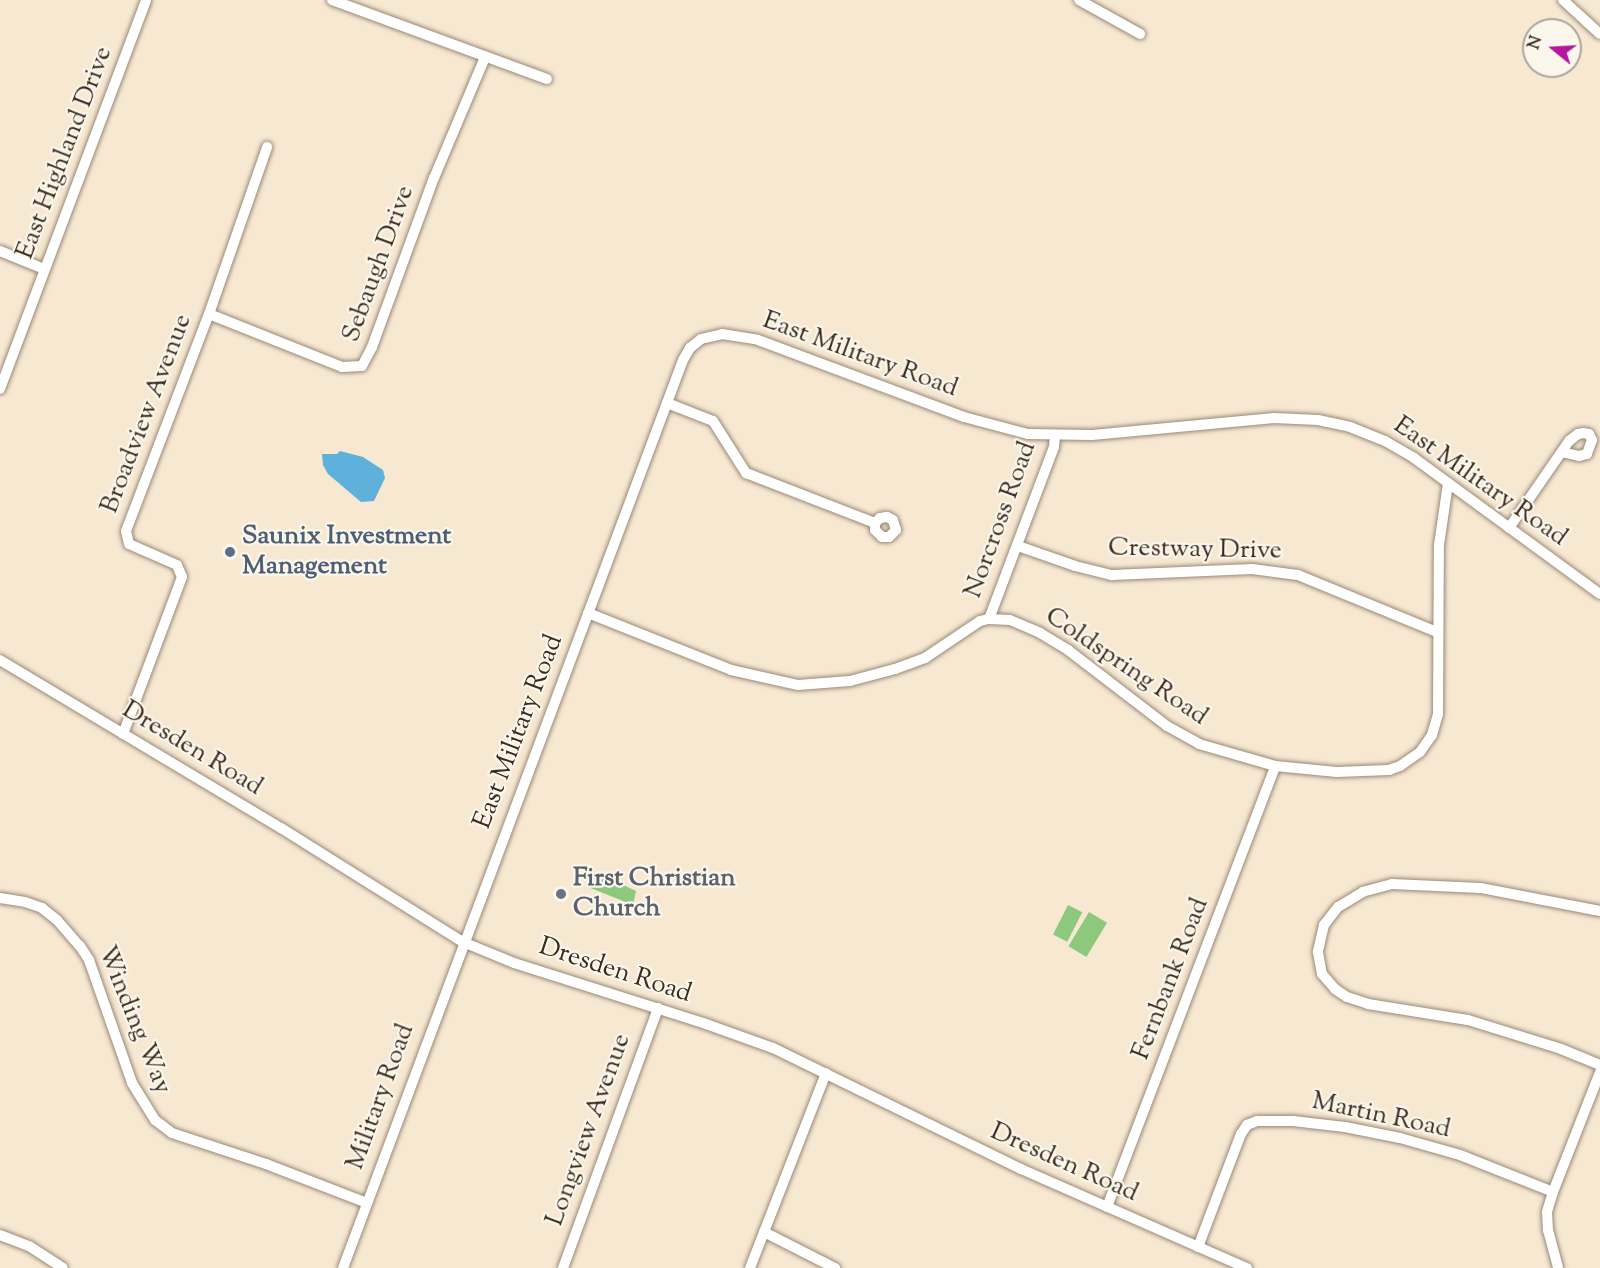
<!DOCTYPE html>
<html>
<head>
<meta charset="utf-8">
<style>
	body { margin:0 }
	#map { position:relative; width:1600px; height:1268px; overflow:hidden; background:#f7e8d2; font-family:"Sorts Mill Goudy",serif }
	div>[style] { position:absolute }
	.green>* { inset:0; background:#8dc87d; transform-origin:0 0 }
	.water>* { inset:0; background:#5fb0da }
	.roads { filter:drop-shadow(0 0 2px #998978) drop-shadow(0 0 2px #998978) }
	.minor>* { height:10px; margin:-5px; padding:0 5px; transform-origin:5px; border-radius:5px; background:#fff }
	.dots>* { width:16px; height:16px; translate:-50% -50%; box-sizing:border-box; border:3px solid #fbf7ec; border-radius:50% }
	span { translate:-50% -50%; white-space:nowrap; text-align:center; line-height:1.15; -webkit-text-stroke:4.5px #fbf7ec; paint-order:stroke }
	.street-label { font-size:26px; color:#3b2a1e }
	.service-label { font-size:26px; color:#4e5e75; font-weight:700 }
	.left { translate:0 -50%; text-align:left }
	.worship-label { font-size:26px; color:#5b616d; font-weight:700 }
	.north { position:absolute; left:1522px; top:18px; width:60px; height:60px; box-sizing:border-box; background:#fbf7ec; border:2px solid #aea59a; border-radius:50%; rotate:288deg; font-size:16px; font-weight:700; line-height:24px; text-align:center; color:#3b2a1e }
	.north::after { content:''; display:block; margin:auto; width:21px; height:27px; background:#b5179e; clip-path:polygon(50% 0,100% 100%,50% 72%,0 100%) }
</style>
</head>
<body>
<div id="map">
	<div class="green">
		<div style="clip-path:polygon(593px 871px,636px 891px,633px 905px,588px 887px)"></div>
		<div style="left:1068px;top:905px;width:16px;height:33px;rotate:27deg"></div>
		<div style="left:1089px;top:912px;width:21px;height:40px;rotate:31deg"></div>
	</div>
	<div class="water">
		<div style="clip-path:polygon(340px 451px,363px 457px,383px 470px,385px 478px,374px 501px,361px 502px,328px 474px,323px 465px,322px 454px,337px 454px)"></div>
	</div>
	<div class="roads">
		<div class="minor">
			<div style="left:332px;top:0;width:229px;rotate:20.2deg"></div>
			<div style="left:1079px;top:0;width:70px;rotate:29.1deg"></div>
			<div style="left:1563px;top:0;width:50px;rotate:42.6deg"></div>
			<div style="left:0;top:251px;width:48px;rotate:22.2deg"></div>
			<div style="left:209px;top:314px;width:143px;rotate:21.7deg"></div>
			<div style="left:342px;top:367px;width:20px;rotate:-3deg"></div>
			<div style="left:362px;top:366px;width:21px;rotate:-62deg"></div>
			<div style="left:372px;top:347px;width:180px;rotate:-69.9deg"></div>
			<div style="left:434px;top:178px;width:131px;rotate:-67.1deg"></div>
			<div style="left:0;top:389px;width:415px;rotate:-69.4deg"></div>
			<div style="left:667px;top:403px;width:49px;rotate:21.4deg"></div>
			<div style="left:713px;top:421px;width:62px;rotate:57.6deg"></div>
			<div style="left:746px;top:473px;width:138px;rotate:21.2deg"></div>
			<div style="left:875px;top:523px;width:7px;rotate:90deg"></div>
			<div style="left:875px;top:530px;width:10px;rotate:45deg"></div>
			<div style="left:882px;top:537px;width:7px"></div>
			<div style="left:889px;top:537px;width:10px;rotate:-45deg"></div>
			<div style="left:896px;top:530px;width:10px;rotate:-107deg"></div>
			<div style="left:893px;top:520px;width:7px;rotate:-153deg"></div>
			<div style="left:887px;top:517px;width:7px;rotate:172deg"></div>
			<div style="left:880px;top:518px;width:7px;rotate:135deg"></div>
			<div style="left:1509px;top:528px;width:106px;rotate:-55.4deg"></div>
			<div style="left:1569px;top:441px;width:11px;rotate:-38deg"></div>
			<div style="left:1578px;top:434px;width:5px;rotate:-11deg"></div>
			<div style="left:1583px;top:433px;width:6px;rotate:9deg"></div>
			<div style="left:1589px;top:434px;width:7px;rotate:63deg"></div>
			<div style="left:1592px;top:440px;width:15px;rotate:110deg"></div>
			<div style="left:1587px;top:454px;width:8px;rotate:166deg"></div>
			<div style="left:1579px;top:456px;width:17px;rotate:-167deg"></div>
			<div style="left:1018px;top:546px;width:60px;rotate:19.3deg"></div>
			<div style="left:1075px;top:566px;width:38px;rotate:14deg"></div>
			<div style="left:1112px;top:575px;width:140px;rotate:-2.5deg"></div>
			<div style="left:1252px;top:569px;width:46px;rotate:7.4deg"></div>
			<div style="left:1298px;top:575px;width:150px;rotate:22.3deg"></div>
			<div style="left:588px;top:613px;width:154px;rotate:21.7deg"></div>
			<div style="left:731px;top:670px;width:69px;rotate:12.6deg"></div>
			<div style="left:798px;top:685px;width:52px;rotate:-4.4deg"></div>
			<div style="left:850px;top:681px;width:47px;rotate:-14.9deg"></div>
			<div style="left:895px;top:669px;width:32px;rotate:-20deg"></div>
			<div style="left:925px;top:658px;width:66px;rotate:-33.9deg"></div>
			<div style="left:980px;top:621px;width:9px;rotate:-13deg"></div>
			<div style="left:989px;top:619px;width:21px;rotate:3deg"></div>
			<div style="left:1010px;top:620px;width:33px;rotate:23deg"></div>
			<div style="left:1040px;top:633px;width:33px;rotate:31deg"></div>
			<div style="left:1068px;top:650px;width:125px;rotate:37.5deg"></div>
			<div style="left:1167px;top:726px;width:37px;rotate:29deg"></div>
			<div style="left:1199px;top:744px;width:79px;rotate:16.1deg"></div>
			<div style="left:1275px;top:766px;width:62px;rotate:5.5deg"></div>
			<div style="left:1337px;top:772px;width:52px;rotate:-2.2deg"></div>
			<div style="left:1389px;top:770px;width:12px;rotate:-20deg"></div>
			<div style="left:1400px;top:766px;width:24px;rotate:-35deg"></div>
			<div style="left:1420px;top:752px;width:21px;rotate:-55deg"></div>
			<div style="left:1432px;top:735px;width:22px;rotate:-74deg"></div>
			<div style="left:1438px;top:714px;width:169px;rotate:-89.7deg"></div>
			<div style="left:1439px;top:545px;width:63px;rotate:-81.7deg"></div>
			<div style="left:989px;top:619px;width:184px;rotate:-69.3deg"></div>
			<div style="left:1054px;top:447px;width:11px;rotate:-85deg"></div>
			<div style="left:0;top:660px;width:327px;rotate:30.9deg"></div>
			<div style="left:281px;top:828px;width:215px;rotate:32.1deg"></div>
			<div style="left:463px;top:942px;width:55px;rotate:22.4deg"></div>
			<div style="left:514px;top:963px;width:201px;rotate:17.6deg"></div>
			<div style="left:706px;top:1024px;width:71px;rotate:19.7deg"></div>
			<div style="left:773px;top:1048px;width:276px;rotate:26deg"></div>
			<div style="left:1021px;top:1169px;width:247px;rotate:23.7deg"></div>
			<div style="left:123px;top:734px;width:168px;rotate:-69.4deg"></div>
			<div style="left:182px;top:577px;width:13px;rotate:-113deg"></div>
			<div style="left:177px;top:565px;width:52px;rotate:-156.4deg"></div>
			<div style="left:129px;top:544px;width:13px;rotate:-103deg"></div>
			<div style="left:126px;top:531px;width:232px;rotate:-69.1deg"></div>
			<div style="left:209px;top:314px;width:177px;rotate:-70.8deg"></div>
			<div style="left:0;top:898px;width:25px;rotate:9deg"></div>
			<div style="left:25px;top:902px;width:18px;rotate:19deg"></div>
			<div style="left:42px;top:908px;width:19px;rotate:39deg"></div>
			<div style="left:57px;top:920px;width:35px;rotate:49deg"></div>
			<div style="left:80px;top:946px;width:17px;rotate:57deg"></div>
			<div style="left:89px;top:960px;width:130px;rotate:70.7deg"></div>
			<div style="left:132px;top:1083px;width:44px;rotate:58.1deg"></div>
			<div style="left:155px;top:1120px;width:21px;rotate:37deg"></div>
			<div style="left:172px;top:1133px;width:99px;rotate:18.3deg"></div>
			<div style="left:266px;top:1164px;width:108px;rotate:21.1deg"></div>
			<div style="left:1600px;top:911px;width:122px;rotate:-169.1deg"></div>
			<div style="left:1480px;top:888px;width:88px;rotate:-177.4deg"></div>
			<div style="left:1392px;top:884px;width:30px;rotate:165deg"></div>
			<div style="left:1363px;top:892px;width:29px;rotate:149deg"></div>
			<div style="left:1338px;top:907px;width:23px;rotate:128deg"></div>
			<div style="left:1324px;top:925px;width:28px;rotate:103deg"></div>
			<div style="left:1318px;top:952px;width:22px;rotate:80deg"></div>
			<div style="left:1322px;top:974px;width:20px;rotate:49deg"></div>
			<div style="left:1335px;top:989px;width:14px;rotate:34deg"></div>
			<div style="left:1347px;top:997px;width:22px;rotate:18deg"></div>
			<div style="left:1368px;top:1004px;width:101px;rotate:9.1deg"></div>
			<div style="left:1468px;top:1020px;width:97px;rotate:17.3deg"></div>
			<div style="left:1561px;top:1049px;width:42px;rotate:22.3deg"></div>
			<div style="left:1553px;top:1192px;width:129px;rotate:-68.6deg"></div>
			<div style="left:1107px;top:1207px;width:472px;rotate:-69.1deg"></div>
			<div style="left:764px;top:1232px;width:80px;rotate:26.9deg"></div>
			<div style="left:0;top:1235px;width:31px;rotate:21deg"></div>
			<div style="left:29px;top:1246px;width:40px;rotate:32.9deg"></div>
			<div style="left:1198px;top:1247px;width:121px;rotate:-69.2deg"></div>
			<div style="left:1241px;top:1134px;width:11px;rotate:-56deg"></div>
			<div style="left:1247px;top:1125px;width:11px;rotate:-22deg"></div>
			<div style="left:1257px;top:1121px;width:36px"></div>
			<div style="left:1293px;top:1121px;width:52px;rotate:6.6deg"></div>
			<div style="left:1345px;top:1127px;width:56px;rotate:11.3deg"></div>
			<div style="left:1400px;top:1138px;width:62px;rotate:15.8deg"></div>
			<div style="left:1460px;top:1155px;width:100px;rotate:21.7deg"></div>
			<div style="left:1553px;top:1192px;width:21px;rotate:107deg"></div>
			<div style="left:1547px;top:1212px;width:18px;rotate:87deg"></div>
			<div style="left:1548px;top:1230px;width:39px;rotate:75deg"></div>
			<div style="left:343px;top:1268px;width:970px;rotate:-69.47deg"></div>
			<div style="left:683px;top:360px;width:14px;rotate:-60deg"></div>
			<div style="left:690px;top:348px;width:14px;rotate:-39deg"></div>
			<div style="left:701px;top:339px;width:22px;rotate:-13deg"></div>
			<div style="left:722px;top:334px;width:36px;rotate:9deg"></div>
			<div style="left:758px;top:340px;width:220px;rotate:20.5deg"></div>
			<div style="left:964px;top:417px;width:66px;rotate:14.9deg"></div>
			<div style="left:1028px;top:434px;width:64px;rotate:0.9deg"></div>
			<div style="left:1092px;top:435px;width:183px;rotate:-5.3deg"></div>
			<div style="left:1274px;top:418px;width:44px;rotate:2.6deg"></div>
			<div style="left:1318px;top:420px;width:33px;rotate:12deg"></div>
			<div style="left:1350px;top:427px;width:38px;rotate:22deg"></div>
			<div style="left:1385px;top:441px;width:34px;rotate:30deg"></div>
			<div style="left:1414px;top:458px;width:230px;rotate:36.2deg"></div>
			<div style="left:563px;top:1268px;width:277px;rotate:-69.9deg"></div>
			<div style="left:750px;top:1268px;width:209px;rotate:-68.7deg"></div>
		</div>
	</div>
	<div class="dots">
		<div style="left:230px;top:552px;background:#5c6f8a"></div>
		<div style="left:561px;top:894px;background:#6b7280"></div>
	</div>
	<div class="street-label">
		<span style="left:65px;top:153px;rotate:-69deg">East Highland Drive</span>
		<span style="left:379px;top:264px;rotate:-70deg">Sebaugh Drive</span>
		<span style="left:860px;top:355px;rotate:20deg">East Military Road</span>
		<span style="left:147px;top:414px;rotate:-69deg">Broadview Avenue</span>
		<span style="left:1480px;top:482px;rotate:35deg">East Military Road</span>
		<span style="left:1001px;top:520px;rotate:-70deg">Norcross Road</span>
		<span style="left:1195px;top:550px;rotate:1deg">Crestway Drive</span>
		<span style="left:1126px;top:667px;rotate:34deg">Coldspring Road</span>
		<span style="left:519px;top:732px;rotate:-69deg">East Military Road</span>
		<span style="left:192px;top:749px;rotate:31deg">Dresden Road</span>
		<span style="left:615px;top:971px;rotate:18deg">Dresden Road</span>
		<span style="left:1171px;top:979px;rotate:-69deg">Fernbank Road</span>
		<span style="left:134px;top:1020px;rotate:68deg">Winding Way</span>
		<span style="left:381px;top:1097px;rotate:-70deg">Military Road</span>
		<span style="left:1381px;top:1116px;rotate:12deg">Martin Road</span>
		<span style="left:589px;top:1130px;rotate:-70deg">Longview Avenue</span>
		<span style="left:1064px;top:1163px;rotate:24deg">Dresden Road</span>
	</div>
	<div class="service-label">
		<span class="left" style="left:242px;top:552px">Saunix Investment<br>Management</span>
	</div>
	<div class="worship-label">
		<span class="left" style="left:573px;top:894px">First Christian<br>Church</span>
	</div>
	<div class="north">N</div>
</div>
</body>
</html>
